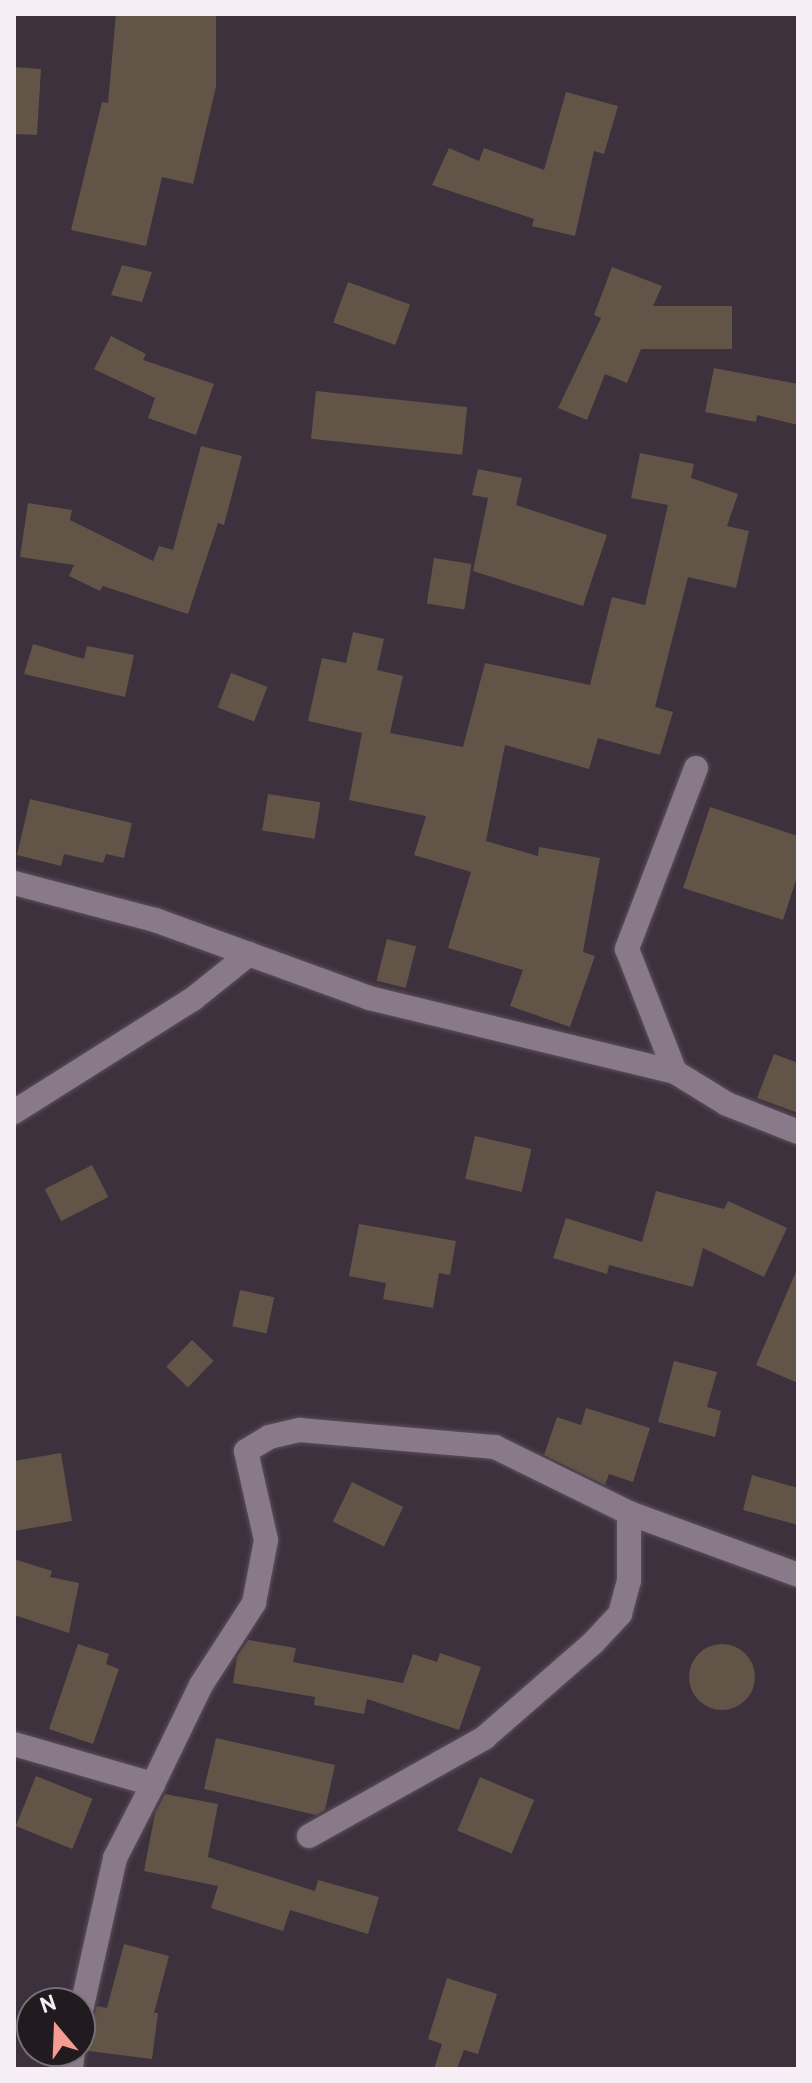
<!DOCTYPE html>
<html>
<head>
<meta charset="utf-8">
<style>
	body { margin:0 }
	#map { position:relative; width:812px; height:2083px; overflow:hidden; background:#3d313d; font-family:Overpass,sans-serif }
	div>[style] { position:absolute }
	.building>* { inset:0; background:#625447; transform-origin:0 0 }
	.round { border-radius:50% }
	.roads { filter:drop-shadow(0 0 2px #5b4f5a) drop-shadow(0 0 2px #5b4f5a) }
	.street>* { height:24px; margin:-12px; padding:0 12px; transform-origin:12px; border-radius:12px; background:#887a88 }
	span { translate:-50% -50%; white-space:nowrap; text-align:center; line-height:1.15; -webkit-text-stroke:8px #211b20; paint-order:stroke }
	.frame { position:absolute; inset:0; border:16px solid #f6edf5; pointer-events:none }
	.north { position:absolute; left:16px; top:1987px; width:80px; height:80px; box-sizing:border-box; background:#211b20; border:2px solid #766f75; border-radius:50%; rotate:341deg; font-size:22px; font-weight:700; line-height:32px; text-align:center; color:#f6edf5 }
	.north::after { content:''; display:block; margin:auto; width:28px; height:36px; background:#f59c92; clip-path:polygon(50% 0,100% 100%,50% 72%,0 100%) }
</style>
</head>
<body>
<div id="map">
	<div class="building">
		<div style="clip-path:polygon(116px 14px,216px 14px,216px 87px,193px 184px,162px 177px,146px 246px,71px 230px,102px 102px,108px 103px)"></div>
		<div style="clip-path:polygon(14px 67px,41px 69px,37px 135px,14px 134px)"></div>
		<div style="clip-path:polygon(566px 92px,618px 106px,604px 154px,594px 151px,575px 236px,532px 226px,534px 219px,432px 185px,449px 148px,479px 161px,484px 148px,544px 170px)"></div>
		<div style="clip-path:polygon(122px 265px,152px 272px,142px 302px,111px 295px)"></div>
		<div style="clip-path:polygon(612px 267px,662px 286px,653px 306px,732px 306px,732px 349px,641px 349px,627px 383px,605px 374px,587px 420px,558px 408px,601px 318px,594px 315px)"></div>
		<div style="left:348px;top:282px;width:66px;height:43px;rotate:20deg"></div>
		<div style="clip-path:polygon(111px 336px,146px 354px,143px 360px,214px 384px,196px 435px,148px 418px,155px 398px,94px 369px)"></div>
		<div style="clip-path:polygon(714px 368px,798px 384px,798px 425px,757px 415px,756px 422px,705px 412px)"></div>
		<div style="left:316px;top:391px;width:152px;height:48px;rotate:6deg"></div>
		<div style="clip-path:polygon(201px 446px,242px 456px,224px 525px,218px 523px,188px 614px,103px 586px,100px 591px,69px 576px,74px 565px,20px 557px,28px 503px,72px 510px,70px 520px,153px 561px,159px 546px,173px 550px)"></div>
		<div style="clip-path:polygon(640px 453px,694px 464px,691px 478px,738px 494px,727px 526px,749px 531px,736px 588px,688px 577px,655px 707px,673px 712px,660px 755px,598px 738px,589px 769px,505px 745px,486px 841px,538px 856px,539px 847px,600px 858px,583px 952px,595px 956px,570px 1027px,510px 1006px,523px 970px,448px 948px,471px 872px,414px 855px,426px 816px,349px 800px,362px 733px,308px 721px,322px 658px,346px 663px,353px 632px,384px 639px,377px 670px,403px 676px,390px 733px,463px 747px,485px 663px,590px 685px,612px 597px,645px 605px,668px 505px,631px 498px)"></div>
		<div style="clip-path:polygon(478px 469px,522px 478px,516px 505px,607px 535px,583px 606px,473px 571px,488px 498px,472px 495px)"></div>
		<div style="left:434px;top:558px;width:38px;height:46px;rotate:9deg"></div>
		<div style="clip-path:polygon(33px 644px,84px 659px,87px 646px,134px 655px,125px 697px,24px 674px)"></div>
		<div style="left:231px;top:673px;width:39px;height:37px;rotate:21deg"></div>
		<div style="left:268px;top:794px;width:53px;height:37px;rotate:9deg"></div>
		<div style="clip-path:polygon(30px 799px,132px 823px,124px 858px,106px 854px,103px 863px,64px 854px,61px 866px,17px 855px)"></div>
		<div style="clip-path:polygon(710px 807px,798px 836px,798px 874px,783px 920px,683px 888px)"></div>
		<div style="left:387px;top:939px;width:30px;height:43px;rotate:14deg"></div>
		<div style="clip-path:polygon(774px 1054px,798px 1063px,798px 1113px,757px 1098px)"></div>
		<div style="left:475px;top:1136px;width:58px;height:44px;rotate:13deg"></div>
		<div style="left:92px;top:1165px;width:36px;height:53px;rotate:63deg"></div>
		<div style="clip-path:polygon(656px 1191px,724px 1209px,728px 1201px,787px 1228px,764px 1277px,703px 1248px,693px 1287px,609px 1265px,607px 1274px,553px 1258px,566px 1218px,642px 1242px)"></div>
		<div style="clip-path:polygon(359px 1224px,456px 1241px,450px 1275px,439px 1273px,433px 1308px,383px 1299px,386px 1283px,349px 1276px)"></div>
		<div style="clip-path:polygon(798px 1267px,798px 1383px,756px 1365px)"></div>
		<div style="left:240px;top:1290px;width:35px;height:37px;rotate:12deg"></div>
		<div style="left:192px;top:1340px;width:30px;height:37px;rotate:44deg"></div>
		<div style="clip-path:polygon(674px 1361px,717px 1372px,707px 1407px,721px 1411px,715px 1437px,658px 1422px)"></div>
		<div style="clip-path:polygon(586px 1408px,650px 1428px,633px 1482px,609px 1474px,605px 1485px,544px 1455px,557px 1417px,581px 1425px)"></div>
		<div style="clip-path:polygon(61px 1453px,72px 1521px,14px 1531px,14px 1461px)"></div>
		<div style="clip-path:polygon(752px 1475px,798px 1488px,798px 1525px,743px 1510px)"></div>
		<div style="left:352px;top:1482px;width:57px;height:44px;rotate:26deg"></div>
		<div style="clip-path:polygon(14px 1559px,52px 1571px,50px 1577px,79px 1583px,69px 1633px,14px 1615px)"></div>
		<div style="clip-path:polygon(248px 1640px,296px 1648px,293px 1662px,403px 1683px,413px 1654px,437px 1662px,440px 1653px,481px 1667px,459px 1730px,367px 1699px,364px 1714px,314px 1705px,315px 1697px,233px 1683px,237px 1657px)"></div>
		<div class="round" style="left:689px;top:1644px;width:66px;height:66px"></div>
		<div style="clip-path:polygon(78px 1644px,109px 1654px,106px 1664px,119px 1669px,93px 1744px,49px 1729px)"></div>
		<div style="clip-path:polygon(216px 1738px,335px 1765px,325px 1810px,316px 1815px,204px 1789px)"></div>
		<div style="left:36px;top:1776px;width:61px;height:54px;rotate:22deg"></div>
		<div style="left:480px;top:1777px;width:59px;height:58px;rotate:23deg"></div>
		<div style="clip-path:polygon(165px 1794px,218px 1804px,208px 1857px,315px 1891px,318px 1880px,379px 1897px,368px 1934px,290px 1910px,283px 1931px,211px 1908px,218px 1886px,144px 1871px,155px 1813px)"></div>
		<div style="clip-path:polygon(124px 1944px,169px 1956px,154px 2013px,158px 2013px,152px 2059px,88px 2051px,90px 2026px,97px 2006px,107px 2008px)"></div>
		<div style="clip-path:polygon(447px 1978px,497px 1994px,478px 2054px,464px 2050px,457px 2069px,434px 2069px,442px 2044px,428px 2039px)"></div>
	</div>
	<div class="roads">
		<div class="street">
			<div style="left:696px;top:768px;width:194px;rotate:110.9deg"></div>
			<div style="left:627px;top:949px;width:132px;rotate:68.7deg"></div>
			<div style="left:675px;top:1072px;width:61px;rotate:31.6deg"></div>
			<div style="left:727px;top:1104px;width:76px;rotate:21.5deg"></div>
			<div style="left:14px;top:883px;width:146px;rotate:14.7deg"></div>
			<div style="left:155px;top:920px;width:228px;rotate:20deg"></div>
			<div style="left:369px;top:998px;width:315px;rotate:13.6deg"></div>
			<div style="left:14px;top:1112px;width:212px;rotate:-32.3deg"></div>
			<div style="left:193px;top:999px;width:72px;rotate:-38.8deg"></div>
			<div style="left:14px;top:1744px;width:145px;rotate:16.1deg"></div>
			<div style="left:153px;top:1784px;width:110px;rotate:-64.1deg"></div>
			<div style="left:201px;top:1685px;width:98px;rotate:-57.1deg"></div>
			<div style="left:254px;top:1603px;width:64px;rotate:-79.2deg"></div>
			<div style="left:266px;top:1540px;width:91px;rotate:-102.7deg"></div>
			<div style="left:246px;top:1451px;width:27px;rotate:-31deg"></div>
			<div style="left:269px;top:1437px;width:32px;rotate:-13deg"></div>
			<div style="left:300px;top:1430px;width:196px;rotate:5deg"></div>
			<div style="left:495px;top:1447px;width:149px;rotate:26.2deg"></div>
			<div style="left:629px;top:1513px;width:180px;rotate:20.1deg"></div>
			<div style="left:309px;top:1836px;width:201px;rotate:-29.2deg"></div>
			<div style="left:484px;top:1738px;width:145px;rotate:-41.1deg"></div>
			<div style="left:593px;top:1643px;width:40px;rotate:-47deg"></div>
			<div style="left:620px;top:1614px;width:34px;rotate:-75deg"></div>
			<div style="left:629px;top:1581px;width:68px;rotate:-90deg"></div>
			<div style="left:80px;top:2015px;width:161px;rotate:-77.4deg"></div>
			<div style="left:115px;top:1858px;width:83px;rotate:-62.8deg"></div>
			<div style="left:71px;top:2069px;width:18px;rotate:-84deg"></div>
		</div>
	</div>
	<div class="frame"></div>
	<div class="north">N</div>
</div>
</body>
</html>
